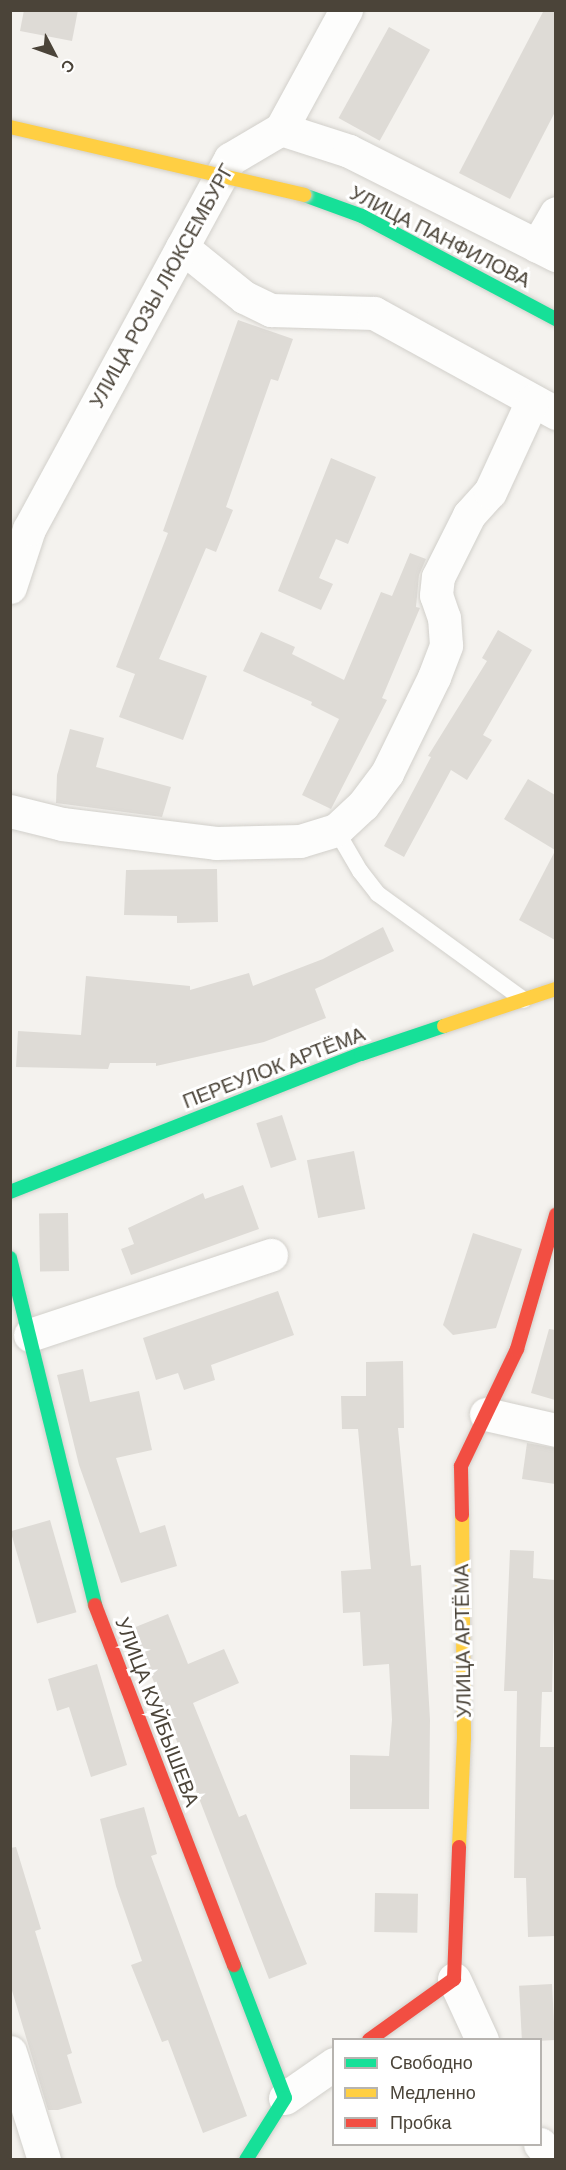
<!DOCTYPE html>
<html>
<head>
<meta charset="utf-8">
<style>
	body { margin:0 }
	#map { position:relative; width:566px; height:2170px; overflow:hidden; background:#f4f2ee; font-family:"DM Sans",sans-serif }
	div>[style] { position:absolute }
	.building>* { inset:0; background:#dedbd6; transform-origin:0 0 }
	.roads { filter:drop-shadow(0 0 2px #d2d0cb) drop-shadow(0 0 2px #d2d0cb) }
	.lane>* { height:16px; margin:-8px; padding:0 8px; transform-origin:8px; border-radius:8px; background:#fdfdfc }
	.street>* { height:33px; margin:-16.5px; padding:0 16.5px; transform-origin:16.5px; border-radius:16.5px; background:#fdfdfc }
	.fast>* { height:14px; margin:-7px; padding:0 7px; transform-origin:7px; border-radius:7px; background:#16e098 }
	.slow>* { height:14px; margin:-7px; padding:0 7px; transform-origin:7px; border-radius:7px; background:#ffcf43 }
	.jam>* { height:14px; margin:-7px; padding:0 7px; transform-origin:7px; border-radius:7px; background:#f24e42 }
	.bridges { filter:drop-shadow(0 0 2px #d3cfc5) drop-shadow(0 0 2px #d3cfc5) }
	.slow-bridge>* { height:14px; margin:-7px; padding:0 7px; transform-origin:7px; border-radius:7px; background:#ffcf43 }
	span { translate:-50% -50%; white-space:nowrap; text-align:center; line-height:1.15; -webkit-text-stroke:6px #fff; paint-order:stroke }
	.street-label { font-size:20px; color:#4b4439 }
	.frame { position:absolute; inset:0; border:12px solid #4b4439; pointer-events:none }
	.legend { position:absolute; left:332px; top:2038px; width:210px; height:108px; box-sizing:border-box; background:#fff; border:2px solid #b7b4b0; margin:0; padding:8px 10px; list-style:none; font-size:18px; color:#4b4439 }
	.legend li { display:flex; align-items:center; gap:12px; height:30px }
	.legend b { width:30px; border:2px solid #b7b4b0 }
	.north { position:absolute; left:24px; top:24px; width:60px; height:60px; -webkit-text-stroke:4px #fff; paint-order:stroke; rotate:131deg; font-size:16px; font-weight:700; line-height:24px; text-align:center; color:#4b4439 }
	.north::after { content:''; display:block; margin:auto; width:21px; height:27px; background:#4b4439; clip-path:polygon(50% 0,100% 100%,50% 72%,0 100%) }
</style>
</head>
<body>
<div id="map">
	<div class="building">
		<div style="clip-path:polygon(24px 10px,78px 10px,72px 41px,20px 31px)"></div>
		<div style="clip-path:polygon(544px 10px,555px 10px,555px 112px,510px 199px,459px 173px)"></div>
		<div style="left:389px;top:27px;width:47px;height:104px;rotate:29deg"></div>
		<div style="clip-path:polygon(238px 320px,293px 339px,278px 381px,271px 379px,226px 507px,233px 510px,216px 552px,206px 548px,159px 659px,207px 676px,183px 740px,119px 717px,135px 674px,116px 667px,168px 533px,163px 531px)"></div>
		<div style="clip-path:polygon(331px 458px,376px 477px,348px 544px,336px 539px,319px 578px,333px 584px,321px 610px,278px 591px)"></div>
		<div style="clip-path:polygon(410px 553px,426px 559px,419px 575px,416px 607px,420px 608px,382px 698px,387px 700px,331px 809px,302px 795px,339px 719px,311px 705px,312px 702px,243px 671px,261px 632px,295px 647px,292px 654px,344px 680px,381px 592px,392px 596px)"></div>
		<div style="clip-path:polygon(498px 630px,532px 650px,483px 735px,492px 740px,467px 780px,451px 770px,404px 857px,384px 846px,431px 757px,428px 756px,487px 661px,482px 658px)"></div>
		<div style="clip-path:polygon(70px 729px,104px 738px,96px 767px,171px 787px,162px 817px,56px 803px,57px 775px)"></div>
		<div style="clip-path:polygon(528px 779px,555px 795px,555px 850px,504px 819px)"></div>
		<div style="clip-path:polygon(555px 851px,555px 940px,519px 920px)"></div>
		<div style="clip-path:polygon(217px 869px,218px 922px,177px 923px,177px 916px,124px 915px,126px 870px)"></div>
		<div style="clip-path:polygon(383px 927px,394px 951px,315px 989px,326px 1018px,264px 1042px,156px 1066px,156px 1063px,110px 1063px,108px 1069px,16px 1067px,18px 1031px,81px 1035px,86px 976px,190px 986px,190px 990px,249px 973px,253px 986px,323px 959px)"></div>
		<div style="left:282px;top:1115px;width:47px;height:27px;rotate:72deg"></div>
		<div style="left:354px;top:1151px;width:59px;height:48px;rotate:79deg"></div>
		<div style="clip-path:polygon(243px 1185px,259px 1229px,131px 1275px,121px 1249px,134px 1244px,128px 1228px,203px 1193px,205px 1199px)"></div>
		<div style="left:68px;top:1213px;width:58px;height:29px;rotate:89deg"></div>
		<div style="clip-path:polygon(473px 1233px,522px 1249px,496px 1328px,453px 1335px,443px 1325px)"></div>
		<div style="clip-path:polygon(278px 1291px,294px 1335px,211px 1365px,215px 1380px,184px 1390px,178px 1373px,156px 1380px,143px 1338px)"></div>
		<div style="clip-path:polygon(549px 1329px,555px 1330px,555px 1400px,531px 1393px)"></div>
		<div style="clip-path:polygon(403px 1361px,404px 1428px,398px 1428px,411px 1566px,421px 1565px,430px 1720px,429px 1809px,350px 1809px,350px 1755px,389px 1756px,392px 1720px,389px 1664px,363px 1666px,360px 1612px,343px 1613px,341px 1571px,371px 1569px,358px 1429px,342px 1429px,341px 1396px,366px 1396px,366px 1362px)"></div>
		<div style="clip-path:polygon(83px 1369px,90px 1402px,139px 1391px,152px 1450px,116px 1458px,140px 1533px,165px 1525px,177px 1566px,121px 1583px,79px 1465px,57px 1375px)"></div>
		<div style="clip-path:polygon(527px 1443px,555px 1448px,555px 1484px,522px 1479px)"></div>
		<div style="left:50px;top:1520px;width:96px;height:41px;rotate:74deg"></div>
		<div style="clip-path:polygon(510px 1550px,534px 1551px,533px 1578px,555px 1580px,552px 1692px,542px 1692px,540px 1747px,554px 1747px,555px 1936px,528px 1937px,526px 1878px,514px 1878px,517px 1691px,504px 1691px)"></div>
		<div style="clip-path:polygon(168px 1614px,188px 1664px,224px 1649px,239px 1683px,193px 1703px,239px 1817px,246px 1814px,307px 1964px,269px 1979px,133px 1628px)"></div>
		<div style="clip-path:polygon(97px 1664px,127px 1765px,91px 1777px,69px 1707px,57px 1711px,48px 1679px)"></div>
		<div style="clip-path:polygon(144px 1807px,157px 1854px,151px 1856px,247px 2116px,203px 2133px,168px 2040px,162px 2042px,131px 1965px,142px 1961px,116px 1886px,100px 1819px)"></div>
		<div style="clip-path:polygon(16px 1847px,41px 1929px,35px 1931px,72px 2053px,67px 2055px,82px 2103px,58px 2110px,48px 2110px,10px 1984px,10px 1848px)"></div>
		<div style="left:375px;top:1893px;width:43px;height:39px;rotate:1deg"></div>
		<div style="left:552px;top:1984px;width:56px;height:33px;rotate:87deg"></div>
	</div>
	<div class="roads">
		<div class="lane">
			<div style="left:336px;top:830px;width:48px;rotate:59.7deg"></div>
			<div style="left:360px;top:871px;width:29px;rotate:52deg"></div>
			<div style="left:378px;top:894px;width:180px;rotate:36deg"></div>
		</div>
		<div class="street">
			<div style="left:281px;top:129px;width:71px;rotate:17.9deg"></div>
			<div style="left:349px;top:151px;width:232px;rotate:26.7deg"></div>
			<div style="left:537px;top:246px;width:38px;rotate:-60deg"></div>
			<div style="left:182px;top:247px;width:80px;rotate:38.9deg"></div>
			<div style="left:244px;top:297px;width:30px;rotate:26deg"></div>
			<div style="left:271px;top:310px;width:103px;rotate:1.7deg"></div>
			<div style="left:374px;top:313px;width:208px;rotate:28.8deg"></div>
			<div style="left:10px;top:587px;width:61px;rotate:-71.9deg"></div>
			<div style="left:29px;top:529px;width:421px;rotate:-61.5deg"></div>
			<div style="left:230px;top:159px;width:59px;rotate:-30.5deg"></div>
			<div style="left:281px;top:129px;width:136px;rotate:-61.4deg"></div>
			<div style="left:10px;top:811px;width:54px;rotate:14deg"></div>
			<div style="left:62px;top:824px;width:155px;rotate:7deg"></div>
			<div style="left:216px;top:843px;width:84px;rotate:-1.4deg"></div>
			<div style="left:300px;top:841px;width:38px;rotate:-17deg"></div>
			<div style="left:336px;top:830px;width:37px;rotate:-43deg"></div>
			<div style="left:363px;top:805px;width:40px;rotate:-53deg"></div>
			<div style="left:387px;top:773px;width:107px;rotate:-63.9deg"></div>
			<div style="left:434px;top:677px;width:34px;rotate:-69deg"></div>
			<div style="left:446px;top:645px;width:27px;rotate:-94deg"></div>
			<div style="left:444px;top:618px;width:24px;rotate:-109deg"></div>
			<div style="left:436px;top:595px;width:18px;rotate:-84deg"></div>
			<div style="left:438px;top:577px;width:69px;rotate:-63.4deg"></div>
			<div style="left:469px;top:515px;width:31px;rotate:-48deg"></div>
			<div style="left:490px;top:492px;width:100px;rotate:-65.2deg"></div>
			<div style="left:30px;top:1335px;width:254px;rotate:-18.4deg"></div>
			<div style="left:486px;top:1414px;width:72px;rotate:12.9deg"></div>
			<div style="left:454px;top:1979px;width:67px;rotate:65.3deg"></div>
			<div style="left:10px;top:2052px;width:113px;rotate:72.5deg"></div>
			<div style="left:285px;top:2098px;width:60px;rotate:-34.8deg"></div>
			<div style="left:540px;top:2144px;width:21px;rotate:51deg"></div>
		</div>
		<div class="fast">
			<div style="left:304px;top:195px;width:62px;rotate:19.9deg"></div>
			<div style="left:362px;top:216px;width:220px;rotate:28deg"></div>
			<div style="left:10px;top:1192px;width:377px;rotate:-21.5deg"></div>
			<div style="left:361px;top:1054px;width:88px;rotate:-18.6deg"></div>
			<div style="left:10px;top:1258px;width:357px;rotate:76.2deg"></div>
			<div style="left:234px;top:1965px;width:142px;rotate:69deg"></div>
			<div style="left:285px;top:2098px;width:73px;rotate:122.2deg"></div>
		</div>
		<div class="slow">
			<div style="left:444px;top:1026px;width:118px;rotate:-18.3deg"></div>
			<div style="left:459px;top:1847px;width:109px;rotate:-87.4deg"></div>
			<div style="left:464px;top:1738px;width:223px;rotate:-90.5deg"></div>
		</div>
		<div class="jam">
			<div style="left:462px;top:1515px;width:49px;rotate:-91.2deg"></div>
			<div style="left:461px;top:1466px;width:130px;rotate:-64.4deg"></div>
			<div style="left:517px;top:1349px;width:140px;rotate:-73.8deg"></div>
			<div style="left:95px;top:1605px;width:386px;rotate:68.9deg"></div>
			<div style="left:369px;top:2040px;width:105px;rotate:-35.7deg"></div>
			<div style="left:454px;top:1979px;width:132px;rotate:-87.8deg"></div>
		</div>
	</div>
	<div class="bridges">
		<div class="slow-bridge">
			<div style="left:10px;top:127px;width:302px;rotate:13deg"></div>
		</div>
	</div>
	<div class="street-label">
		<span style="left:440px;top:237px;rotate:27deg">УЛИЦА ПАНФИЛОВА</span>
		<span style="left:162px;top:286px;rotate:-61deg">УЛИЦА РОЗЫ ЛЮКСЕМБУРГ</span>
		<span style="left:274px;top:1068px;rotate:-21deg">ПЕРЕУЛОК АРТЁМА</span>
		<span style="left:463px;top:1641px;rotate:-91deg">УЛИЦА АРТЁМА</span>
		<span style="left:157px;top:1712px;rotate:69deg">УЛИЦА КУЙБЫШЕВА</span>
	</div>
	<div class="frame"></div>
	<ul class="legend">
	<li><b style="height:8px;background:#16e098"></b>Свободно</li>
	<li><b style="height:8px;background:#ffcf43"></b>Медленно</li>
	<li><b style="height:8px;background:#f24e42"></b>Пробка</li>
	</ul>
	<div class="north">С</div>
</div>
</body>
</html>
